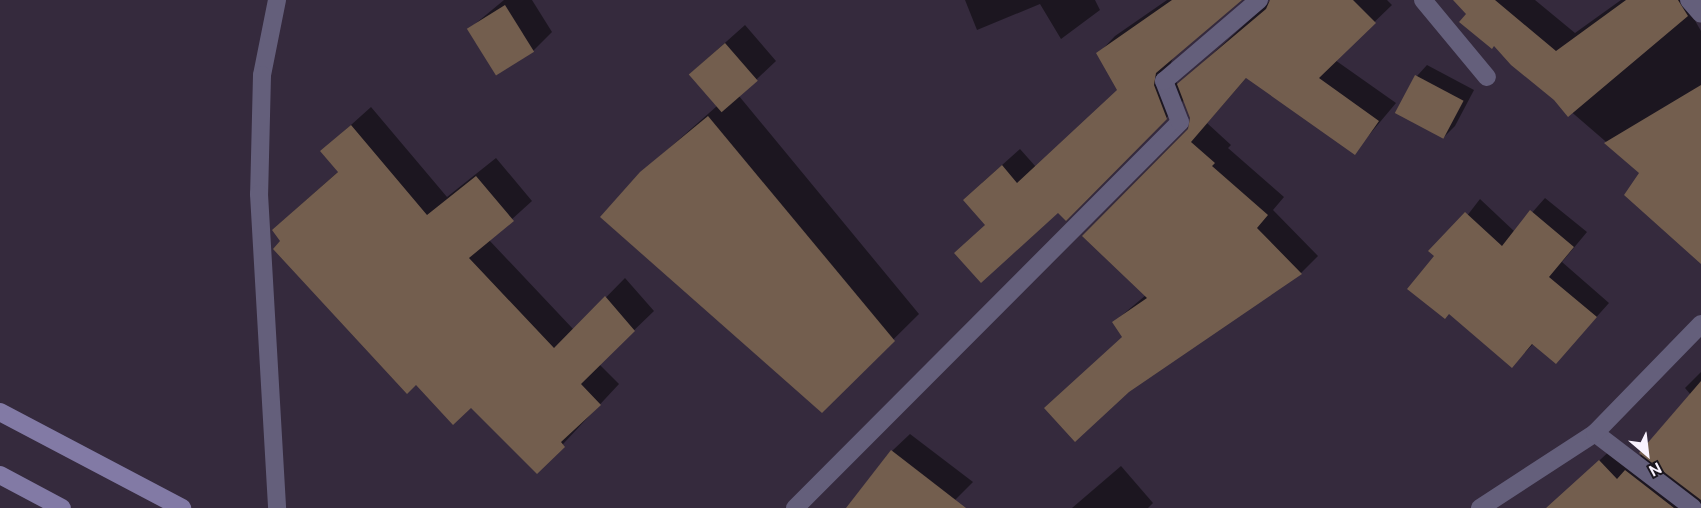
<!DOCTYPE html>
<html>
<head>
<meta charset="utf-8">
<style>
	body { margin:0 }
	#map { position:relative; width:1701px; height:508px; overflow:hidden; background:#352a3d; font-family:Ubuntu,sans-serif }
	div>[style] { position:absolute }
	.shadow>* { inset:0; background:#0007 }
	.building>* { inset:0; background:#735e4e; transform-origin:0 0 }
	.street>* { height:18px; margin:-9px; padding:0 9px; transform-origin:9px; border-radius:9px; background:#645f7b }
	.secondary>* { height:18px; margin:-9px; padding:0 9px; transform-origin:9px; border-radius:9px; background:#827aa5 }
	span { translate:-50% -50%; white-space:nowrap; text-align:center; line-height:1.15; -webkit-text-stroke:4.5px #1a151d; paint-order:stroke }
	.north { position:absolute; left:1617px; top:424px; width:60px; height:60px; -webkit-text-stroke:4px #1a151d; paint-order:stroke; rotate:152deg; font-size:16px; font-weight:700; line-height:24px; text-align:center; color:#f9f2fe }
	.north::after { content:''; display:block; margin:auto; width:21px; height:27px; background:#f9f2fe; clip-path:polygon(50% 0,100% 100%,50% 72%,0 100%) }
</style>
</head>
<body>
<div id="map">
	<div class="shadow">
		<div style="clip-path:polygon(504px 0,532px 0,552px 32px,533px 51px,497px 74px,469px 29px)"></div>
		<div style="clip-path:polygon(965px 0,1095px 0,1100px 10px,1061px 39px,1040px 4px,977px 30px)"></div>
		<div style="clip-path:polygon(1167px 0,1239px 0,1173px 57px,1170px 66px,1178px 86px,1271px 0,1387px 0,1392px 5px,1335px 60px,1396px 103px,1354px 153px,1247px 77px,1207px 123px,1231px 145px,1228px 148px,1284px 197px,1273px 210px,1318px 256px,1301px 273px,1123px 337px,1114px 322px,1146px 295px,1192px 118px,1185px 99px,1066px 219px,1058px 211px,987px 224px,982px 183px,1020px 149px,1036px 167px,1119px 90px,1098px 54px,1115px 36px)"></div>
		<div style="clip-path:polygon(1455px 0,1535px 0,1575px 33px,1621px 0,1701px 0,1690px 12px,1701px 31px,1701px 262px,1641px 172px,1494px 45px)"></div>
		<div style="clip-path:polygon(745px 25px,776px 61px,739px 96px,919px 314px,821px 411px,641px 173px,717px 106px,690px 74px)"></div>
		<div style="clip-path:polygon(1427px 65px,1474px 90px,1455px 126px,1444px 137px,1417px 76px)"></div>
		<div style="clip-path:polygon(371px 107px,447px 197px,496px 158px,532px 201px,489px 240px,574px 330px,625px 278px,654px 311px,599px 364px,619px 384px,537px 472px,471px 406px,282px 241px,294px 211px,339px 171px,322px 151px)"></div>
		<div style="clip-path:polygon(1545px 198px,1587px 232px,1562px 262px,1609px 303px,1556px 362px,1534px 343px,1512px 366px,1436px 256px,1480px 199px,1515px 232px)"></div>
		<div style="clip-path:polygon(1701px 372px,1701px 508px,1549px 508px,1618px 443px,1635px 462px,1691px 395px,1685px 388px)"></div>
		<div style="clip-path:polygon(910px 434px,973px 482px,947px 508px,875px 508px,892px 451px)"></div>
		<div style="clip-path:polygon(1121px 466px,1153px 503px,1148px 508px,1072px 508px)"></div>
	</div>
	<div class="building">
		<div style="clip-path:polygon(1172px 0,1242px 0,1156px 73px,1154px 85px,1167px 119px,1066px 221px,1058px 213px,981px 283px,954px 253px,985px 225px,963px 200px,1002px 165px,1017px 183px,1117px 90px,1096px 53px)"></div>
		<div style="clip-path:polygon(1270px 0,1353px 0,1376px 23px,1319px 78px,1379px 121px,1355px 155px,1246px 78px,1191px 142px,1215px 163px,1212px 166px,1268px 215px,1257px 228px,1302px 274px,1129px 392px,1075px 442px,1044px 408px,1122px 337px,1112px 322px,1147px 298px,1082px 236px,1188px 129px,1190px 118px,1177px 84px,1266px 9px)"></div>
		<div style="clip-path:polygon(1453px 0,1495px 0,1556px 51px,1626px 0,1678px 0,1688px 16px,1568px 117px,1554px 100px,1511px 65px,1494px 46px,1492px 49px,1459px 22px,1466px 14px)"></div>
		<div style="left:505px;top:5px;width:55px;height:45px;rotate:58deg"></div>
		<div style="left:725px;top:43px;width:50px;height:48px;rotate:49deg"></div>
		<div style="left:1415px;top:75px;width:55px;height:43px;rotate:28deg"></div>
		<div style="clip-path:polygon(1701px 85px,1701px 264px,1624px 195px,1639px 173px,1604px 143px)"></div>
		<div style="clip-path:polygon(708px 116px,895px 341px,822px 413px,600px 217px,640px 172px)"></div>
		<div style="clip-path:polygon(351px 125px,427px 215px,476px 176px,514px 221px,469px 258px,554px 348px,605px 296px,635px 331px,581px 384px,601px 405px,561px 442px,565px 447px,537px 474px,471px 408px,453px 425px,416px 385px,407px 394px,273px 249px,280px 241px,272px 230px,338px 172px,320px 151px)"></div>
		<div style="clip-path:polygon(1530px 210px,1574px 247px,1549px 277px,1597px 317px,1556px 364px,1532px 344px,1512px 368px,1449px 314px,1445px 319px,1407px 289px,1434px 256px,1428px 251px,1465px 212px,1502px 246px)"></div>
		<div style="clip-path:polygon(1701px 381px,1701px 500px,1639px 453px)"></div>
		<div style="clip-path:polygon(891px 450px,966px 508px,846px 508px)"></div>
		<div style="clip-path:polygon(1599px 460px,1617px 479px,1625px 470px,1674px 508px,1546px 508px)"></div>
	</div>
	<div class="street">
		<div style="left:277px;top:0;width:76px;rotate:101.3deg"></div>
		<div style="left:262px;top:75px;width:119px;rotate:91.4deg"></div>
		<div style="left:259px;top:194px;width:315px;rotate:86.7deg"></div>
		<div style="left:1423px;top:0;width:100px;rotate:50.3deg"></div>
		<div style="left:1689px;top:0;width:18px;rotate:49deg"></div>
		<div style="left:1595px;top:433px;width:123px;rotate:37.4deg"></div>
		<div style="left:795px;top:508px;width:545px;rotate:-45.07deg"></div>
		<div style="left:1180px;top:122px;width:44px;rotate:-111.3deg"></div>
		<div style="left:1164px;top:81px;width:125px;rotate:-40.5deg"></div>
		<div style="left:1480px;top:508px;width:137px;rotate:-33.1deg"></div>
		<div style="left:1595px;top:433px;width:152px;rotate:-45.8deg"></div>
	</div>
	<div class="secondary">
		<div style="left:0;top:412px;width:206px;rotate:27.8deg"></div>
		<div style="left:0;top:475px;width:70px;rotate:28deg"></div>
	</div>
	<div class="north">N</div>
</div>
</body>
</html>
